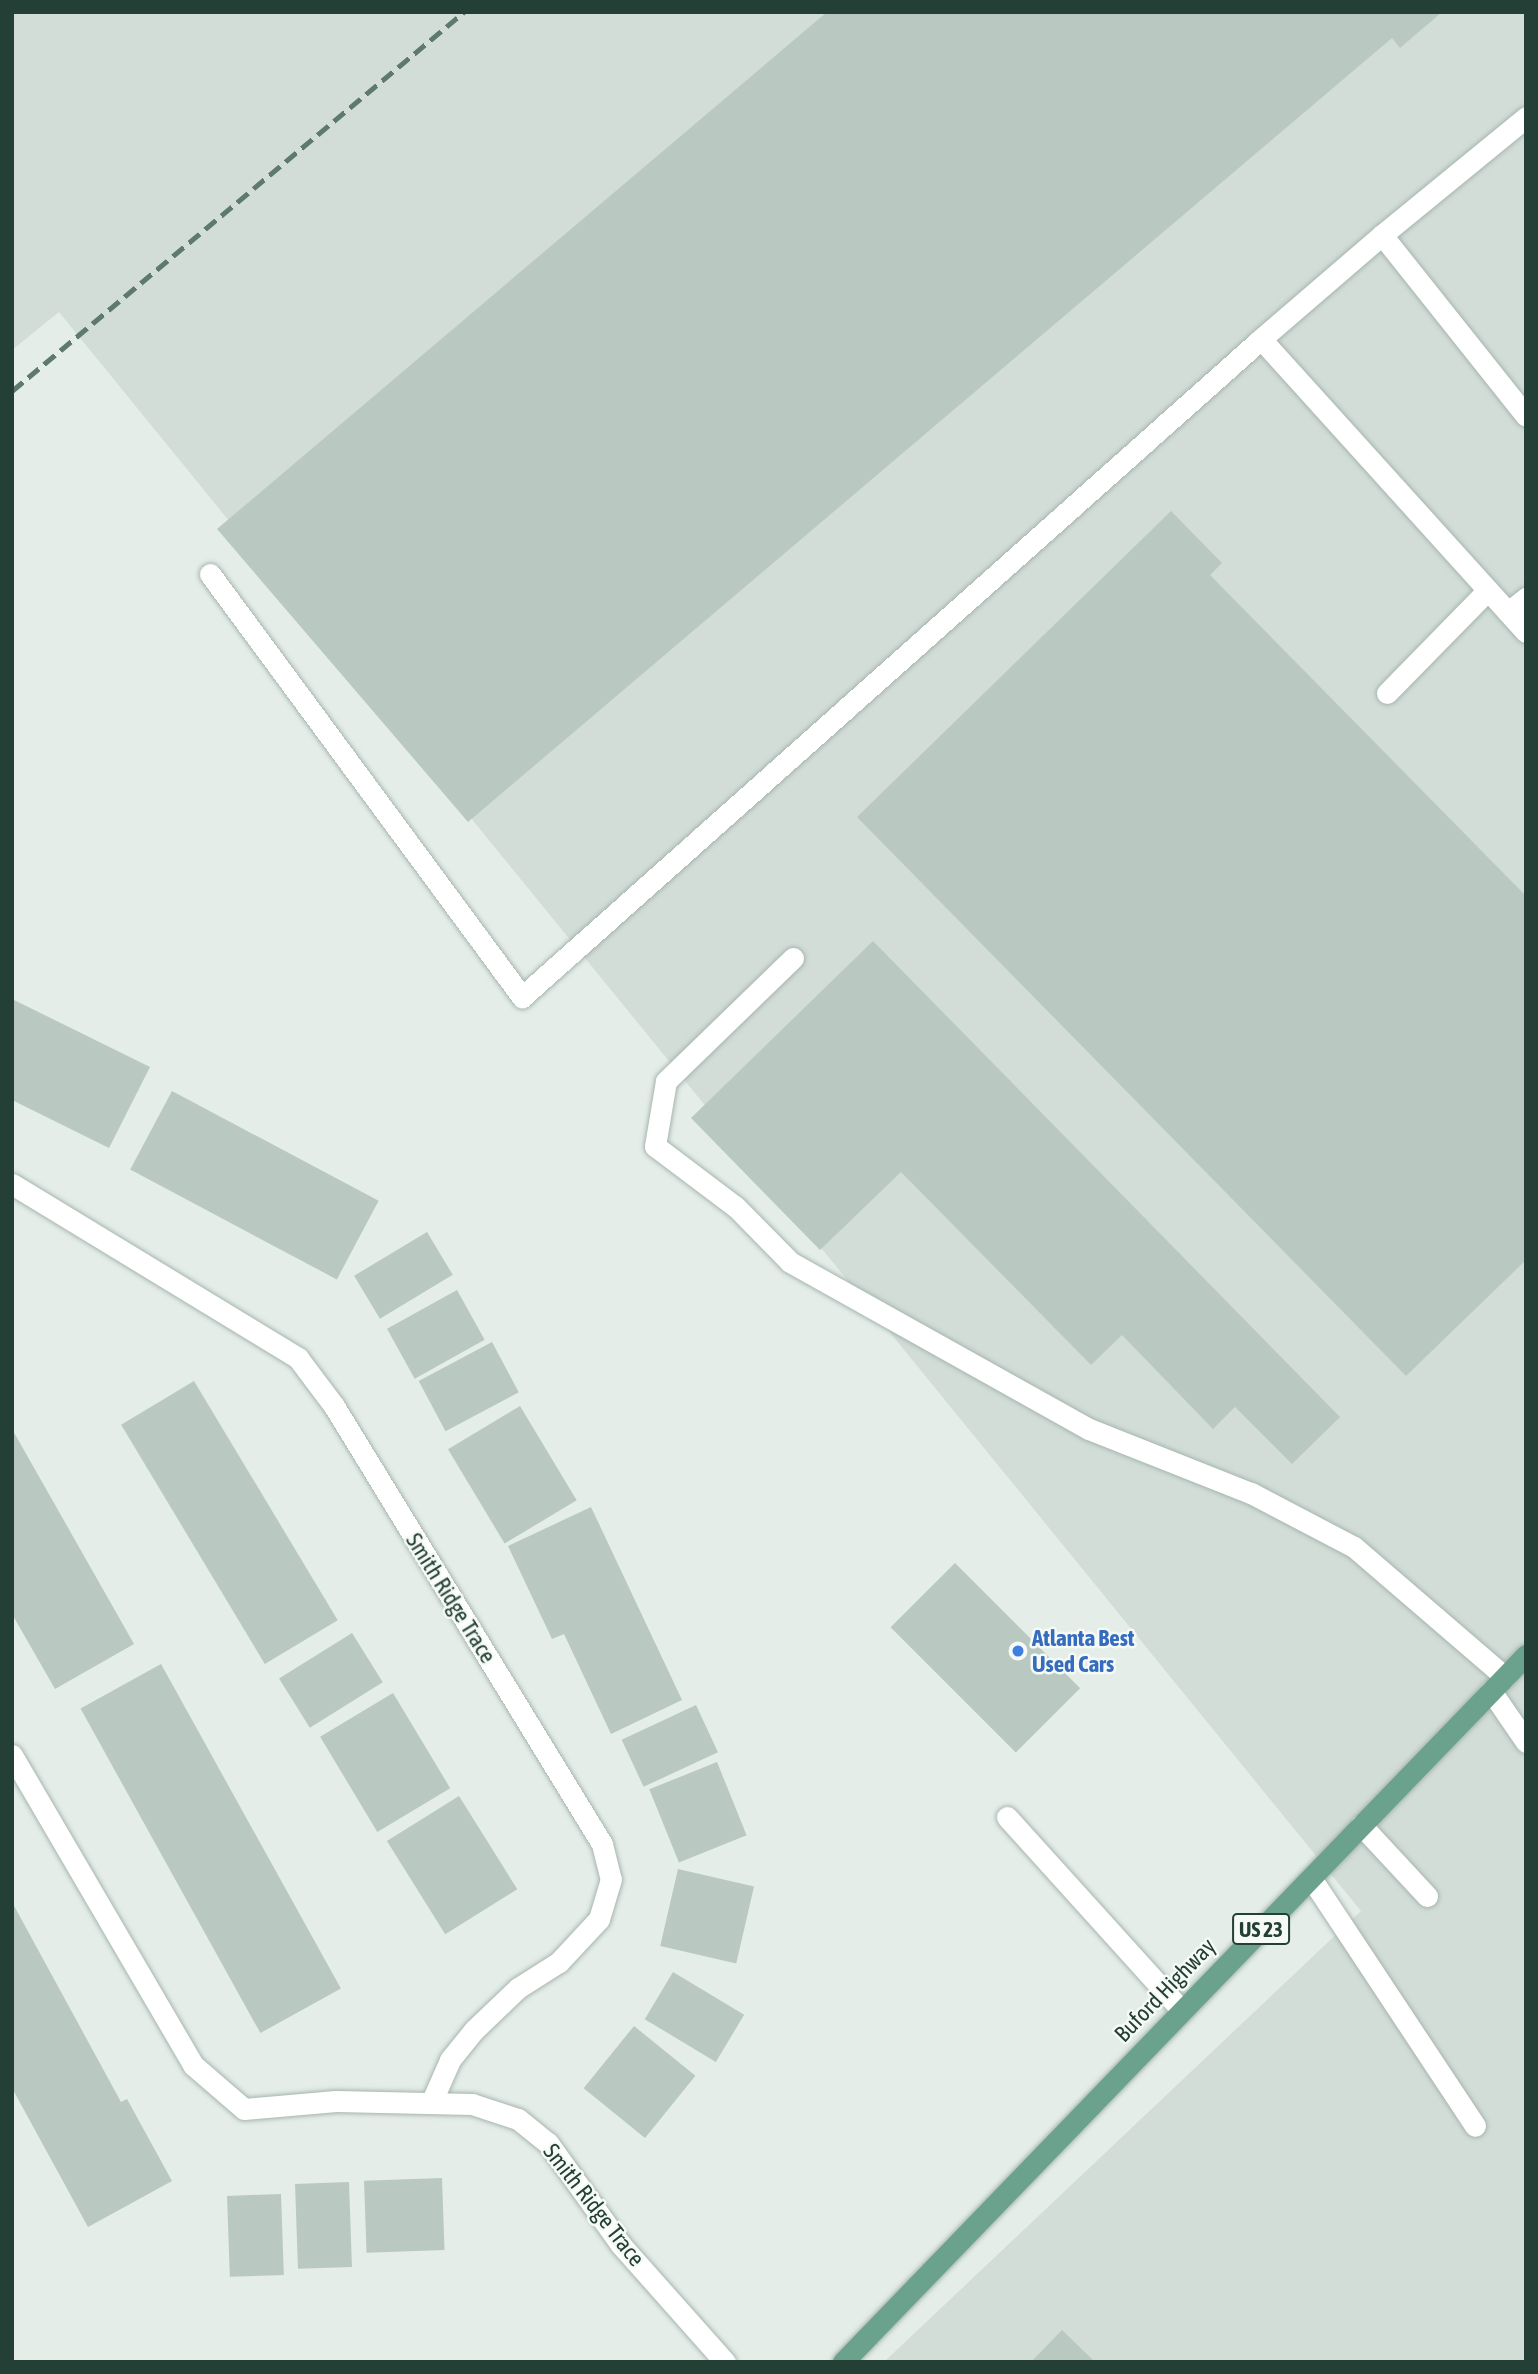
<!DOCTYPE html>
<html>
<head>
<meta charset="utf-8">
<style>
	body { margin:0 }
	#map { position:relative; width:1538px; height:2374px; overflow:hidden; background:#e4ede8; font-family:"Asap Condensed",sans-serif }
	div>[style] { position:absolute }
	.built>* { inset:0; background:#d2ddd7 }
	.building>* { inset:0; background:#b9c8c1; transform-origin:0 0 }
	.roads { filter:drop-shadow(0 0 2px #a7b5af) drop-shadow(0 0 2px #a7b5af) }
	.lane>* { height:21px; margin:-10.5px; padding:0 10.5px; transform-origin:10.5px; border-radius:10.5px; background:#fff }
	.street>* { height:21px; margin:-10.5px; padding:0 10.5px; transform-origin:10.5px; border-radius:10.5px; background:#fff }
	.primary>* { height:21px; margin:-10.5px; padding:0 10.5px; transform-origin:10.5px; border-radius:10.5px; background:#6aa28e }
	.rail>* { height:5px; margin-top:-2.5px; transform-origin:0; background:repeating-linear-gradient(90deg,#5e7a70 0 14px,transparent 0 21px) }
	.dots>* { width:19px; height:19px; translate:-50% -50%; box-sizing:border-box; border:4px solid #f5faf7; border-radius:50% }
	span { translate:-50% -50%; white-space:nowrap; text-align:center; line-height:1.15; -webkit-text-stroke:5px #f5faf7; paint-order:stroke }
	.shield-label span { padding:2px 5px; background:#f5faf7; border:2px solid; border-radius:5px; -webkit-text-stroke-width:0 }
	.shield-label { font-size:21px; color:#243f35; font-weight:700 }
	.street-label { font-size:23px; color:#243f35 }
	.shop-label { font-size:23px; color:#366cbe; font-weight:700 }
	.left { translate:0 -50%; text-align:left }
	.frame { position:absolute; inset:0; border:14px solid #243f35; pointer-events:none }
</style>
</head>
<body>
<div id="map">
	<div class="built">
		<div style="clip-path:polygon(12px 12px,1526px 12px,1526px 2362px,884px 2362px,1361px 1911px,59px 312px,12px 350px)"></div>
	</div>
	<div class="building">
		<div style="clip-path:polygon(827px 12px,1442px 12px,1400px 48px,1392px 38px,468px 822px,217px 529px)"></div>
		<div style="clip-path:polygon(1171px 511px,1222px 563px,1210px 575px,1526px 896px,1526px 1260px,1406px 1376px,857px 817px)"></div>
		<div style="clip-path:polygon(873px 941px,1340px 1417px,1292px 1464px,1235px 1407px,1213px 1429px,1122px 1335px,1091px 1365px,901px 1172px,820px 1250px,691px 1118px)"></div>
		<div style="clip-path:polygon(12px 999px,150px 1067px,109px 1148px,12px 1100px)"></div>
		<div style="left:172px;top:1091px;width:234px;height:89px;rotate:28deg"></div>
		<div style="left:427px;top:1232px;width:50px;height:85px;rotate:59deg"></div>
		<div style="left:457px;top:1290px;width:57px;height:80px;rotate:61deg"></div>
		<div style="left:492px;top:1342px;width:57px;height:83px;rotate:62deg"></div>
		<div style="left:194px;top:1381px;width:279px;height:85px;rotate:59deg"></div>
		<div style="left:520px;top:1406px;width:110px;height:84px;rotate:59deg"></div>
		<div style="clip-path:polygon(12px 1429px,134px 1644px,55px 1689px,12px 1614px)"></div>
		<div style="clip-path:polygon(591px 1507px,682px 1700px,611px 1734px,564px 1634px,552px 1639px,508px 1546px)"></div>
		<div style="left:955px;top:1563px;width:177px;height:91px;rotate:45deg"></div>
		<div style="left:352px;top:1633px;width:58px;height:86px;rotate:58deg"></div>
		<div style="left:161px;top:1664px;width:371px;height:92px;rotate:61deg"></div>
		<div style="left:393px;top:1693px;width:111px;height:85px;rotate:59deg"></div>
		<div style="left:696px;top:1705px;width:52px;height:82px;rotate:65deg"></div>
		<div style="left:717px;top:1762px;width:79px;height:73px;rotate:68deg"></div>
		<div style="left:459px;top:1796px;width:110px;height:85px;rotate:58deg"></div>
		<div style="left:678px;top:1869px;width:78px;height:79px;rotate:13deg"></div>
		<div style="clip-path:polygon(12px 1902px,121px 2102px,127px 2099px,172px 2181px,88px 2227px,12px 2088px)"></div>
		<div style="left:673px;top:1972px;width:83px;height:55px;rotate:31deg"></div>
		<div style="left:634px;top:2026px;width:79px;height:80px;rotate:39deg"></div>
		<div style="left:442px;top:2178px;width:72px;height:78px;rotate:88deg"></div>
		<div style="left:349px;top:2182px;width:85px;height:54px;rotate:88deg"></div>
		<div style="left:281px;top:2194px;width:81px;height:54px;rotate:88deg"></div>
		<div style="clip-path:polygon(1062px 2330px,1095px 2362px,1031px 2362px)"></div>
	</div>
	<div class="roads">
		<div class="lane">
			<div style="left:1382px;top:235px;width:186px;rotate:-39.3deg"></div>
			<div style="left:1261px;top:339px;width:160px;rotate:-40.7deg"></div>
			<div style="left:1382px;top:235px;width:231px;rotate:51.5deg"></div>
			<div style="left:210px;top:574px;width:526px;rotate:53.59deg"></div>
			<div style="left:522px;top:997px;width:989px;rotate:-41.68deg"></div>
			<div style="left:1261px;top:339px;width:395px;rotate:47.9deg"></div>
			<div style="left:1508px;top:612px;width:23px;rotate:-38deg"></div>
			<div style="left:1387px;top:693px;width:144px;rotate:-45.6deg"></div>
			<div style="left:793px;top:958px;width:177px;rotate:135.9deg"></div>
			<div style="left:666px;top:1081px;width:66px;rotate:99.6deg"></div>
			<div style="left:655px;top:1146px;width:101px;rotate:37deg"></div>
			<div style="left:736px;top:1207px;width:77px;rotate:45.5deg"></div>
			<div style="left:790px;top:1262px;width:342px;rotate:29.2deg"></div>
			<div style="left:1089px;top:1429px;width:174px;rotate:21.6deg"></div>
			<div style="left:1251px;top:1493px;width:116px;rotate:27.7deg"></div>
			<div style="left:1354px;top:1547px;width:199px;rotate:40.7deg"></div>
			<div style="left:1491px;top:1691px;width:62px;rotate:55.5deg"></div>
			<div style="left:1007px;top:1817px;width:261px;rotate:47.9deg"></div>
			<div style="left:1361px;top:1825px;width:97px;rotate:47.1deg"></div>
			<div style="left:1311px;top:1878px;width:297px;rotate:56.5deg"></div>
		</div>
		<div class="street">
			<div style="left:12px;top:1184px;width:335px;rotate:31.3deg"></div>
			<div style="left:298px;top:1358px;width:60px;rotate:53.1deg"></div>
			<div style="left:334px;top:1406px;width:513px;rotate:58.54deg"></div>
			<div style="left:602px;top:1844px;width:36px;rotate:76deg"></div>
			<div style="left:611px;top:1879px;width:42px;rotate:106.7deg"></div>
			<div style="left:599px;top:1919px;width:59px;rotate:132.9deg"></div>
			<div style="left:559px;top:1962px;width:49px;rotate:147.6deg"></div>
			<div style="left:518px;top:1988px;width:61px;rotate:136.3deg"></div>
			<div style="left:474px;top:2030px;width:38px;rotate:129deg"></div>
			<div style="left:450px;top:2060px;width:47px;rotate:113.8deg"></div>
			<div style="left:12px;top:1755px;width:359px;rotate:59.7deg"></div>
			<div style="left:193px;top:2065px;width:67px;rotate:40.8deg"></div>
			<div style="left:244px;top:2109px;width:92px;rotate:-5deg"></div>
			<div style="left:336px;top:2101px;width:136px;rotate:1.3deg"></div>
			<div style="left:472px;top:2104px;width:48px;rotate:18.1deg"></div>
			<div style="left:518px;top:2119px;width:38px;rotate:39deg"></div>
			<div style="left:548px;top:2143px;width:125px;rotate:54.4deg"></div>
			<div style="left:621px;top:2245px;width:157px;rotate:48.4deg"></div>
		</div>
		<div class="primary">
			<div style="left:843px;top:2362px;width:983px;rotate:-45.99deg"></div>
		</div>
	</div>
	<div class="rail">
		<div style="left:12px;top:391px;width:590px;rotate:-39.98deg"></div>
	</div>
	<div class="dots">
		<div style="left:1018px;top:1651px;background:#3f7fe0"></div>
	</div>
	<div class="shield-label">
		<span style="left:1261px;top:1929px">US 23</span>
	</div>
	<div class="street-label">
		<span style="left:451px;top:1598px;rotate:58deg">Smith Ridge Trace</span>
		<span style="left:1165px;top:1990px;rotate:-46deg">Buford Highway</span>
		<span style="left:594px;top:2205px;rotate:52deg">Smith Ridge Trace</span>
	</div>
	<div class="shop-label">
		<span class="left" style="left:1032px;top:1651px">Atlanta Best<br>Used Cars</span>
	</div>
	<div class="frame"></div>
</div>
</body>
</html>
